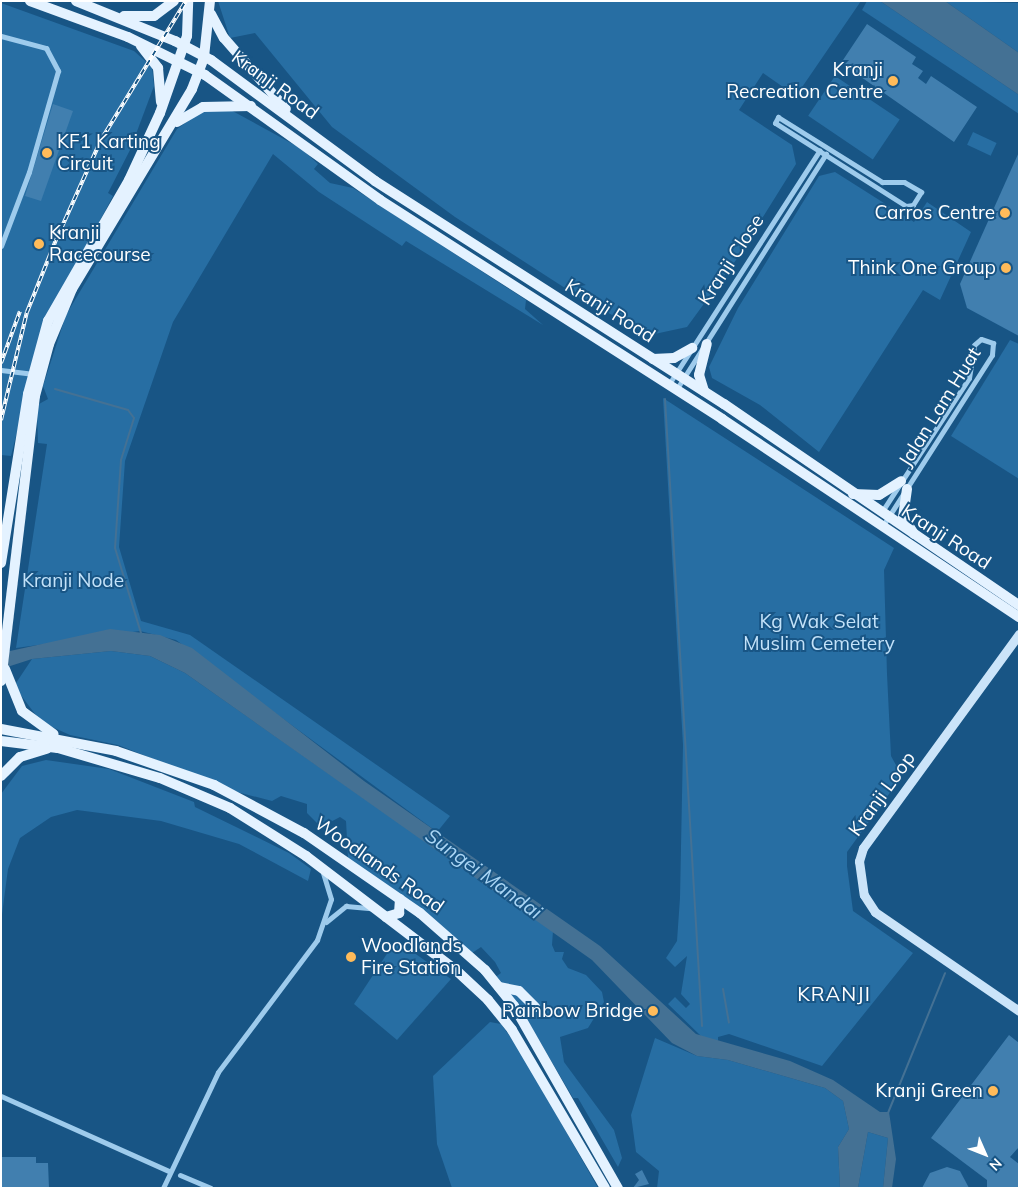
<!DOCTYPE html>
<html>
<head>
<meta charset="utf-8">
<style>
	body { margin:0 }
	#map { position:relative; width:1020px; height:1189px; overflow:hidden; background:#185585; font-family:Mulish,sans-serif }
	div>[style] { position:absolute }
	.green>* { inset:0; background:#276ea3; transform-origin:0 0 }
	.water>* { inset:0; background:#447194 }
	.stream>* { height:2px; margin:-1px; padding:0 1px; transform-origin:1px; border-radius:1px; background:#447194 }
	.building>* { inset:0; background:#417faf }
	.street>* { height:5px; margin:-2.5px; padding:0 2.5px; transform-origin:2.5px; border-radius:2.5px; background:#9ecbec }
	.secondary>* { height:9px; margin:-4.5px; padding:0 4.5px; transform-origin:4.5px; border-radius:4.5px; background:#cbe4f9 }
	.primary>* { height:10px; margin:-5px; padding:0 5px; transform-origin:5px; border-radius:5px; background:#e4f2ff }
	.rail>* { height:4px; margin-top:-2px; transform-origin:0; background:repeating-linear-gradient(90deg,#185585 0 5.5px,#fff 0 11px); box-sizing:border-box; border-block:1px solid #fff }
	.dots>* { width:14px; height:14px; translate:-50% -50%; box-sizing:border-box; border:2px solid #185585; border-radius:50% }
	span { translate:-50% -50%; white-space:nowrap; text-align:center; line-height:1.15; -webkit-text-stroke:4px #185585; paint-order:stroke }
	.poi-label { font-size:19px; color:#fff }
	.right { translate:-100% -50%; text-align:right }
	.left { translate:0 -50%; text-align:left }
	.street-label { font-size:19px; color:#fff }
	.park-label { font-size:19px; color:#c3e2f9 }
	.water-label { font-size:20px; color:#aad5f4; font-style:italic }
	.neighbourhood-label { font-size:20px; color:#fff; letter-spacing:1px }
	.frame { position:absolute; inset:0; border:2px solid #fff; pointer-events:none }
	.north { position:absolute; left:960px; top:1129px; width:50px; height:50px; -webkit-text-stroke:4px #185585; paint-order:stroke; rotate:134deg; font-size:14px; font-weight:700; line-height:20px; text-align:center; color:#fff }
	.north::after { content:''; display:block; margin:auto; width:18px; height:22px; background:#fff; clip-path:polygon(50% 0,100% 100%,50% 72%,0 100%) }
</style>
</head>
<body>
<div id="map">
	<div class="green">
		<div style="clip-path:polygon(218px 1px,861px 1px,796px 96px,763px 73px,739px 110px,792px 145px,796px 164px,736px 260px,687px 327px,650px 335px,582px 299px,455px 217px,332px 127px,255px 33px,230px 38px)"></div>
		<div style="clip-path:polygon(867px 1px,880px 1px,1019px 95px,1019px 114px,862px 10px)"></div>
		<div style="clip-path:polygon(945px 1px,1019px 3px,1019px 53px)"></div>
		<div style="clip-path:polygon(1px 3px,134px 51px,152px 67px,154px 86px,130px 150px,108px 193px,113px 196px,43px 327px,11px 456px,1px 455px)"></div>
		<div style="left:835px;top:76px;width:78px;height:48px;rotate:34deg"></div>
		<div style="clip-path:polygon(227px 108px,302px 149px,318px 164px,314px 169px,330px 183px,353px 188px,526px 300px,525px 309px,543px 325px,406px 241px,402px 246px,319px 192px,273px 154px,173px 322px,125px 461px,119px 547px,141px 621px,190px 635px,450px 816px,437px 832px,176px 640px,140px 631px,16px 648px,47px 444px,38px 443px,37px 411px,39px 404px,48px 399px,43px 386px,66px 315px,177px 129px,202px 111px)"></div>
		<div style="left:973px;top:132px;width:26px;height:14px;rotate:25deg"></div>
		<div style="clip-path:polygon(835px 172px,914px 222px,927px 202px,971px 232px,940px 300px,923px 290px,819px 452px,760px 405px,712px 378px,709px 367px,738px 308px,819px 176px)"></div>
		<div style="clip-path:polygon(1010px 340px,1019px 344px,1019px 479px,951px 436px)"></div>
		<div style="clip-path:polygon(663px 398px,894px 548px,884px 570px,887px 674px,891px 756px,902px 776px,847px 852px,847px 866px,853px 911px,913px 953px,822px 1066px,729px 1034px,718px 1037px,718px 1041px,702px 1037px,668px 1004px,675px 997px,686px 1008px,690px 1004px,681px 994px,687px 956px,675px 967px,666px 958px,677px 941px,680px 898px,683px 745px)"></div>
		<div style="clip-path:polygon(111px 651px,150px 656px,185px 673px,553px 931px,552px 945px,555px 952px,564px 952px,562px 959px,568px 968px,586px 975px,602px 992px,604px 1002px,588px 1028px,560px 1037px,564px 1062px,614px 1130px,622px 1158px,618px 1167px,578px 1098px,573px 1098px,529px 1023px,494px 978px,501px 973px,495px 962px,481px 947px,472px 953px,348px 858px,346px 821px,340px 817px,321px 827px,307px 813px,307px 804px,281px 796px,272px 801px,237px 792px,118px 745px,70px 735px,41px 722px,14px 686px,32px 659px)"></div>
		<div style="clip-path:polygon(46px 760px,109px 769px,194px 802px,195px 807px,289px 853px,311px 869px,308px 881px,239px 844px,161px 821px,77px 810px,51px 817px,20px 838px,8px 869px,1px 922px,1px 794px,22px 766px)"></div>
		<div style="clip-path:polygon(396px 940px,451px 979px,397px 1040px,354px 1004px)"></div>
		<div style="clip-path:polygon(490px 1022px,501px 1024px,521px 1052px,598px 1188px,452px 1188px,437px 1144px,433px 1076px)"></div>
		<div style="clip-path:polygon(655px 1038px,697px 1056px,728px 1060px,825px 1088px,843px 1101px,849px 1129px,838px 1147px,840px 1188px,657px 1188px,659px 1171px,636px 1152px,631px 1115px)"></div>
		<div style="clip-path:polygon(868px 1132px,888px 1138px,883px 1188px,858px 1188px)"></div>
	</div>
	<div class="water">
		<div style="clip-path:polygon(880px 1px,945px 1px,1019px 53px,1019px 95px)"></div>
		<div style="clip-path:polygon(110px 629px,160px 635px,192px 648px,364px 781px,600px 946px,696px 1034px,790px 1061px,833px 1080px,880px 1112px,889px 1112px,896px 1159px,892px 1188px,883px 1188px,888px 1138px,868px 1132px,858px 1188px,840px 1188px,838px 1147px,849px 1129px,843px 1101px,825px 1088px,728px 1060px,697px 1056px,672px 1043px,592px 960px,185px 673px,150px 656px,111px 651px,32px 659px,1px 669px,1px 653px)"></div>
	</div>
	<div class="stream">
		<div style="left:55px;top:389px;width:76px;rotate:16deg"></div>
		<div style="left:128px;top:410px;width:10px;rotate:53deg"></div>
		<div style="left:134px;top:418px;width:44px;rotate:107.2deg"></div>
		<div style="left:121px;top:460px;width:88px;rotate:93.9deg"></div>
		<div style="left:115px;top:548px;width:89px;rotate:73deg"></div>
		<div style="left:665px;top:399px;width:628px;rotate:86.62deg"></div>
		<div style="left:723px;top:989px;width:34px;rotate:80deg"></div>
		<div style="left:888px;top:1113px;width:151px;rotate:-67.8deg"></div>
	</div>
	<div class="building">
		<div style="clip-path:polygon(867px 24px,916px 57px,912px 64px,923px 71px,918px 78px,926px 84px,931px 76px,977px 107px,954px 142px,841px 63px)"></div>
		<div style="clip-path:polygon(53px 104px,73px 111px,41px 201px,25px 196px)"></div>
		<div style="clip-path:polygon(1019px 152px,1019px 336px,967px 308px,960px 284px)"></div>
		<div style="clip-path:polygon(1009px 1035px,1019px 1043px,1019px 1147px,1010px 1157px,1019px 1164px,1019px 1188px,987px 1188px,987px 1180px,931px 1138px)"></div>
		<div style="clip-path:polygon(1px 1157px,36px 1157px,36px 1163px,48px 1163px,49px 1188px,1px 1188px)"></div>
		<div style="clip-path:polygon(947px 1167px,960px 1171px,969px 1188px,922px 1188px,930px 1173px)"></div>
		<div style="clip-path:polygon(642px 1170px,649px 1184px,633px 1188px,639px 1180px,635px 1174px)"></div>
	</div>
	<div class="street">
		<div style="left:1px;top:36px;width:47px;rotate:14.9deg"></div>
		<div style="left:46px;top:48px;width:26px;rotate:62deg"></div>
		<div style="left:58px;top:71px;width:105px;rotate:106deg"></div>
		<div style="left:29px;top:172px;width:79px;rotate:110.7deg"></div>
		<div style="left:778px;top:117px;width:123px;rotate:32deg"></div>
		<div style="left:882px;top:182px;width:22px"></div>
		<div style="left:904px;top:182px;width:20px;rotate:30deg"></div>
		<div style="left:921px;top:192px;width:15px;rotate:122deg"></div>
		<div style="left:913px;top:205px;width:7px;rotate:172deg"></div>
		<div style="left:906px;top:206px;width:155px;rotate:-147.6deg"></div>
		<div style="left:775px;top:123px;width:7px;rotate:-63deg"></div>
		<div style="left:1px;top:370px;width:31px;rotate:7deg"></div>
		<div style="left:669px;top:384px;width:278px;rotate:-57.2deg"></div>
		<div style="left:676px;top:390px;width:280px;rotate:-57.6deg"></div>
		<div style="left:881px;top:513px;width:161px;rotate:-56.9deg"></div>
		<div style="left:969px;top:378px;width:33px;rotate:-81deg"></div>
		<div style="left:974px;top:345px;width:9px;rotate:-41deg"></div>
		<div style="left:981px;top:339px;width:13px;rotate:18deg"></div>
		<div style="left:993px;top:343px;width:12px;rotate:95deg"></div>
		<div style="left:992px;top:355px;width:204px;rotate:122.6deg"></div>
		<div style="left:326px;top:922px;width:26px;rotate:-39deg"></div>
		<div style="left:346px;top:906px;width:25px;rotate:5deg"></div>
		<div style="left:1px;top:1096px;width:184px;rotate:24.1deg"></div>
		<div style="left:180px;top:1175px;width:33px;rotate:23deg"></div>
		<div style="left:163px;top:1188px;width:128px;rotate:-64.6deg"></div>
		<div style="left:218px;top:1072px;width:165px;rotate:-53.1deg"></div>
		<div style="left:317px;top:940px;width:43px;rotate:-71.1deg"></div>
		<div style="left:331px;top:899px;width:28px;rotate:-107deg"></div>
	</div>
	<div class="secondary">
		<div style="left:1019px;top:634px;width:265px;rotate:126.1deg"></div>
		<div style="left:863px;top:848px;width:14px;rotate:107deg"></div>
		<div style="left:859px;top:861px;width:34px;rotate:82deg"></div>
		<div style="left:864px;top:895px;width:20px;rotate:57deg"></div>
		<div style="left:875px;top:912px;width:175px;rotate:34.5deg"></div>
	</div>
	<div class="primary">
		<div style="left:30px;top:1px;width:104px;rotate:20.2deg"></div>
		<div style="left:128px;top:37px;width:86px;rotate:26.3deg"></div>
		<div style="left:205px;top:75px;width:215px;rotate:35.5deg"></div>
		<div style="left:380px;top:200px;width:406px;rotate:32.6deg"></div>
		<div style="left:722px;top:419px;width:357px;rotate:33.7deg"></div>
		<div style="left:76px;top:1px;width:107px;rotate:22deg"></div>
		<div style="left:175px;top:41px;width:41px;rotate:27.8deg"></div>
		<div style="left:211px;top:60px;width:204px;rotate:36.4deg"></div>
		<div style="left:375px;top:181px;width:414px;rotate:32.6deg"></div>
		<div style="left:724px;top:404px;width:357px;rotate:34.3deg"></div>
		<div style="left:211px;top:14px;width:27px;rotate:62deg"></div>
		<div style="left:224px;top:38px;width:94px;rotate:48.9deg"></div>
		<div style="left:124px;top:16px;width:30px"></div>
		<div style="left:154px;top:16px;width:25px;rotate:-37deg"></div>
		<div style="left:141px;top:46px;width:28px;rotate:52deg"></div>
		<div style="left:158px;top:68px;width:34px;rotate:85deg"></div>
		<div style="left:177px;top:122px;width:30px;rotate:-30deg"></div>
		<div style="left:203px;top:107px;width:48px;rotate:-1.2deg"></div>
		<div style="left:653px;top:359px;width:21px;rotate:-3deg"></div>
		<div style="left:674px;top:358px;width:21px;rotate:-29deg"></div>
		<div style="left:704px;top:391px;width:17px;rotate:-107deg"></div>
		<div style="left:699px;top:375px;width:32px;rotate:-76deg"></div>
		<div style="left:907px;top:489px;width:28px;rotate:98deg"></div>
		<div style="left:903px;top:517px;width:20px;rotate:57deg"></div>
		<div style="left:853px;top:494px;width:26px;rotate:2deg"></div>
		<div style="left:879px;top:495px;width:26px;rotate:-32deg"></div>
		<div style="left:1px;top:563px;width:171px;rotate:-80.9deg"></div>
		<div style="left:28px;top:394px;width:76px;rotate:-74.7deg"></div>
		<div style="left:48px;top:321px;width:163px;rotate:-60.1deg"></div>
		<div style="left:129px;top:180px;width:74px;rotate:-65.2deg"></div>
		<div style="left:160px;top:113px;width:82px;rotate:-70.7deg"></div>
		<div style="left:187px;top:36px;width:35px;rotate:-88deg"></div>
		<div style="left:5px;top:669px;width:45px;rotate:68deg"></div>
		<div style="left:22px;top:711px;width:39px;rotate:36deg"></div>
		<div style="left:1px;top:681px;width:287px;rotate:-83.2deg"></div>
		<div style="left:35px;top:396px;width:54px;rotate:-74.9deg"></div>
		<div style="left:49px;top:344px;width:60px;rotate:-67.3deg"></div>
		<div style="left:72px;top:289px;width:233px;rotate:-59deg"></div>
		<div style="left:192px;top:89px;width:34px;rotate:-69deg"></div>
		<div style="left:204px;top:57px;width:56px;rotate:-83.9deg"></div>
		<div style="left:1px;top:729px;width:117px;rotate:10.8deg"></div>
		<div style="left:116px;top:751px;width:104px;rotate:19.1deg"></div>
		<div style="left:214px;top:785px;width:102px;rotate:28.1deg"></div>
		<div style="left:304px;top:833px;width:141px;rotate:34.6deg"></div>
		<div style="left:420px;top:913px;width:86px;rotate:41.2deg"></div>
		<div style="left:485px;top:970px;width:46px;rotate:51.1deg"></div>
		<div style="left:514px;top:1006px;width:210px;rotate:60.3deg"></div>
		<div style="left:1px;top:741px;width:57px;rotate:7deg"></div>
		<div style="left:58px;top:748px;width:106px;rotate:16.4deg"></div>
		<div style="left:160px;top:778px;width:76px;rotate:23.2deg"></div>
		<div style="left:230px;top:808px;width:90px;rotate:32.3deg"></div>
		<div style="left:306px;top:856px;width:191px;rotate:37.3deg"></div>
		<div style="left:458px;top:972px;width:41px;rotate:43deg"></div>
		<div style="left:488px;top:1000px;width:38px;rotate:51deg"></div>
		<div style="left:512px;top:1030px;width:183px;rotate:59.5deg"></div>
		<div style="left:1px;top:776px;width:27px;rotate:-45deg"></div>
		<div style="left:20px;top:757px;width:28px;rotate:-17deg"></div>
		<div style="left:386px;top:917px;width:14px;rotate:-17deg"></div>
		<div style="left:399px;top:913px;width:14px;rotate:-86deg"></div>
		<div style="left:499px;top:987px;width:20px;rotate:11deg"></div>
		<div style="left:519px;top:991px;width:23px;rotate:45deg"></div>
	</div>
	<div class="rail">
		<div style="left:1px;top:363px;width:55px;rotate:-69.9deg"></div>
		<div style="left:1px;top:420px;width:111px;rotate:-76.5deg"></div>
		<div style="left:27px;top:312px;width:78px;rotate:-68.1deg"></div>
		<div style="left:56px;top:240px;width:110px;rotate:-65.8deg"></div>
		<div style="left:101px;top:140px;width:163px;rotate:-58.6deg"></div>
	</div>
	<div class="dots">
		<div style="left:893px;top:81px;background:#ffbb5a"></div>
		<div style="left:47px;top:153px;background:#ffbb5a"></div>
		<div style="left:1005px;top:213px;background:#ffbb5a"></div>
		<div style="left:39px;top:244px;background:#ffbb5a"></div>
		<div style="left:1006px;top:268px;background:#ffbb5a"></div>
		<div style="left:351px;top:957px;background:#ffbb5a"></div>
		<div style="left:653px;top:1011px;background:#ffbb5a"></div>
		<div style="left:993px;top:1091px;background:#ffbb5a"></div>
	</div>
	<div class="poi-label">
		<span class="right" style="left:883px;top:81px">Kranji<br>Recreation Centre</span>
		<span class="left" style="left:57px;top:153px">KF1 Karting<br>Circuit</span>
		<span class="right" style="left:995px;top:213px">Carros Centre</span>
		<span class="left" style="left:49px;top:244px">Kranji<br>Racecourse</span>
		<span class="right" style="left:996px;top:268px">Think One Group</span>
		<span class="left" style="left:361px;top:957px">Woodlands<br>Fire Station</span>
		<span class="right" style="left:643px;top:1011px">Rainbow Bridge</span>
		<span class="right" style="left:983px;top:1091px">Kranji Green</span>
	</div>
	<div class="street-label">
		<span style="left:275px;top:85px;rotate:36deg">Kranji Road</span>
		<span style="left:731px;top:260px;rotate:-57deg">Kranji Close</span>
		<span style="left:610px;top:311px;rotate:32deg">Kranji Road</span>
		<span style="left:940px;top:407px;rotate:-58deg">Jalan Lam Huat</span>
		<span style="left:946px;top:537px;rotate:33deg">Kranji Road</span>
		<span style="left:882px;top:794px;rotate:-54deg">Kranji Loop</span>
		<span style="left:379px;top:865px;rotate:35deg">Woodlands Road</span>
	</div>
	<div class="park-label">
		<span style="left:73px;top:581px">Kranji Node</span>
		<span style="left:819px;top:633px">Kg Wak Selat<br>Muslim Cemetery</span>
	</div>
	<div class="water-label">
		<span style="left:484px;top:873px;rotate:36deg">Sungei Mandai</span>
	</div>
	<div class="neighbourhood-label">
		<span style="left:834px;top:993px">KRANJI</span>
	</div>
	<div class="frame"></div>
	<div class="north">N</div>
</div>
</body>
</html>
